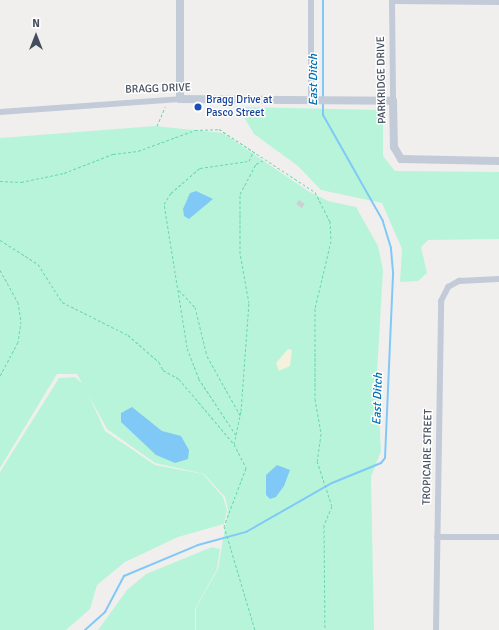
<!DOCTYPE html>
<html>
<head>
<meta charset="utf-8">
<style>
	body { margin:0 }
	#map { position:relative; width:499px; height:630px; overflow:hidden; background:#f1efee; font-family:Signika,sans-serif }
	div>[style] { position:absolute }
	.green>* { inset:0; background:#b8f4d9 }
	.sand>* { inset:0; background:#f4f1dd }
	.water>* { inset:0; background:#80c9f6 }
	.stream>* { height:2px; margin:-1px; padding:0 1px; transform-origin:1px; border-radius:1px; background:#80c9f6 }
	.building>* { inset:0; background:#cdcfd7; transform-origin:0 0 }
	.path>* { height:1px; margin-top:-0.5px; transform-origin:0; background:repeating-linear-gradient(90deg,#6cd6b3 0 3px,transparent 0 5px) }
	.minor>* { height:6px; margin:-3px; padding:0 3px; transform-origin:3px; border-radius:3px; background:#c3cbd8 }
	.tertiary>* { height:8px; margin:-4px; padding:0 4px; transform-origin:4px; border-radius:4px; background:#c3cbd8 }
	.dots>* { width:11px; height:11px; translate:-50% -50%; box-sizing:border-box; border:2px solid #fff; border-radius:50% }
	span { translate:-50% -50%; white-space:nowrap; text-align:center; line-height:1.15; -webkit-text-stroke:3px #fff; paint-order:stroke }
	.street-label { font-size:11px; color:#444e5e }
	.transit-label { font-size:11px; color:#164399 }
	.left { translate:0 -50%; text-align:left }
	.water-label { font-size:12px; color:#0071b5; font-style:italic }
	.north { position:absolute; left:16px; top:16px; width:40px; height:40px; -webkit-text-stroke:3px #fff; paint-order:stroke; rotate:0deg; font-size:11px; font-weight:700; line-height:16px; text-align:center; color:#444e5e }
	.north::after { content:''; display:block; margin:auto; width:14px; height:18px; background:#444e5e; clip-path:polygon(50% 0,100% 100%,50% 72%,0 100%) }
</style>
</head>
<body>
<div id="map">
	<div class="green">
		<div style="clip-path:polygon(238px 107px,383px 110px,383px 156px,395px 171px,499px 172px,499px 239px,428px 240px,421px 247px,427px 273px,418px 281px,400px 282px,402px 249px,382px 203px,321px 190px,298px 166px,254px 134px)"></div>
		<div style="clip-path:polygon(155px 126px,223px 133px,308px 191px,328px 201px,356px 207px,378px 246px,383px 270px,377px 373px,381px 451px,371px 477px,374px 630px,196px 630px,196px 608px,218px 569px,228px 510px,225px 497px,204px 474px,155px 463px,107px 429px,77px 374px,57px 374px,0 468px,0 138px)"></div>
		<div style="clip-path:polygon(75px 377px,84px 385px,105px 431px,155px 465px,203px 474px,223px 497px,227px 510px,224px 524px,178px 537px,125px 562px,97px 585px,90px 609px,66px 630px,0 630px,0 472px,59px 378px)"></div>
		<div style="clip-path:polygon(212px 547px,220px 549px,217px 569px,195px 609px,195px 630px,98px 630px,127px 590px,146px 574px)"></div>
	</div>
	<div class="sand">
		<div style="clip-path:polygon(288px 349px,292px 350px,290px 366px,279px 371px,276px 363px)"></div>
	</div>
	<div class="water">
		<div style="clip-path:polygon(196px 191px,213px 199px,189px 219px,184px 216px,183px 209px,190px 193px)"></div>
		<div style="clip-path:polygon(132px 407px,162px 431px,181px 436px,189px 450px,188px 459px,175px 463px,156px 455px,121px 422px,121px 413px)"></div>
		<div style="clip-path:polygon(277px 465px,290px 470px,284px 486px,276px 497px,270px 499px,266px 495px,266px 475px)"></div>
	</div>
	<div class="stream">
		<div style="left:323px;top:0;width:99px;rotate:90deg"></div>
		<div style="left:85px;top:630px;width:27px;rotate:-42deg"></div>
		<div style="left:105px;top:612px;width:41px;rotate:-62.2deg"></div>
		<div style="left:124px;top:576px;width:80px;rotate:-22.7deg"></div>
		<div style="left:198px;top:545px;width:50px;rotate:-15.2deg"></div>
		<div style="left:246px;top:532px;width:99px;rotate:-29.7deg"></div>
		<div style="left:332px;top:483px;width:53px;rotate:-22.2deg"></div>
		<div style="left:381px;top:463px;width:6px;rotate:-51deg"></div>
		<div style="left:385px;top:458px;width:186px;rotate:-87.5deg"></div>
		<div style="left:393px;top:272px;width:24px;rotate:-95deg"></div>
		<div style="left:391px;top:248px;width:28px;rotate:-107deg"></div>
		<div style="left:383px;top:221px;width:122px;rotate:-119.5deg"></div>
		<div style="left:323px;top:115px;width:12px;rotate:-90deg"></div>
	</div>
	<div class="building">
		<div style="left:299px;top:200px;width:7px;height:5px;rotate:34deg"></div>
	</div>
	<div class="path">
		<div style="left:157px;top:126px;width:21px;rotate:-67deg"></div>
		<div style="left:0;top:181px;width:21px;rotate:3deg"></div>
		<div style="left:21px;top:182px;width:44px;rotate:-11.8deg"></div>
		<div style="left:64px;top:173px;width:53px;rotate:-21.2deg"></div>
		<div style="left:113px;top:154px;width:25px;rotate:-7deg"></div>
		<div style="left:138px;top:151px;width:61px;rotate:-20.2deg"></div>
		<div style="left:195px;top:130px;width:24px;rotate:-2deg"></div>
		<div style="left:219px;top:129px;width:115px;rotate:33.3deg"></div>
		<div style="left:315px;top:192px;width:33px;rotate:63deg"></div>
		<div style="left:330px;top:221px;width:20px;rotate:87deg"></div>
		<div style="left:331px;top:241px;width:69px;rotate:103.4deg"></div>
		<div style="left:315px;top:308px;width:91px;rotate:90deg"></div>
		<div style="left:315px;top:399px;width:36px;rotate:80deg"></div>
		<div style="left:321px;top:434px;width:27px;rotate:98deg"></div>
		<div style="left:317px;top:461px;width:47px;rotate:71.6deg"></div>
		<div style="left:332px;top:506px;width:21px;rotate:113deg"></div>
		<div style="left:324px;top:525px;width:105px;rotate:89.5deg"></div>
		<div style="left:0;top:240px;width:45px;rotate:32.3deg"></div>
		<div style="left:38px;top:264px;width:45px;rotate:57.7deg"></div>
		<div style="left:62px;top:302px;width:74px;rotate:26.6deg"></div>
		<div style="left:128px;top:335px;width:41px;rotate:41.1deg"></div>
		<div style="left:159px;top:362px;width:9px;rotate:63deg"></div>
		<div style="left:163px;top:370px;width:18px;rotate:29deg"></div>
		<div style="left:179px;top:379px;width:85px;rotate:49.8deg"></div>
		<div style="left:234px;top:444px;width:27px;rotate:63deg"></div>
		<div style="left:246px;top:468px;width:62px;rotate:110.8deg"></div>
		<div style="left:224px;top:526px;width:109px;rotate:73.4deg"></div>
		<div style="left:0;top:270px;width:37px;rotate:61deg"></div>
		<div style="left:18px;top:302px;width:19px;rotate:81deg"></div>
		<div style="left:21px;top:321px;width:21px;rotate:98deg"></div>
		<div style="left:18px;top:342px;width:38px;rotate:118deg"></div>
		<div style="left:179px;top:290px;width:23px;rotate:47deg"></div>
		<div style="left:195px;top:307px;width:50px;rotate:76.2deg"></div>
		<div style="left:207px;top:356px;width:68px;rotate:60.8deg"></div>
		<div style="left:236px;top:435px;width:67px;rotate:-123.5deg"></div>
		<div style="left:199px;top:379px;width:34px;rotate:-111deg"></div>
		<div style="left:187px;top:347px;width:145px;rotate:-99.1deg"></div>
		<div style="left:164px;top:204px;width:13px;rotate:-58deg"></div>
		<div style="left:171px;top:193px;width:38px;rotate:-41deg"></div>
		<div style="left:200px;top:168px;width:49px;rotate:-8.1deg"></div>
		<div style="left:249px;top:161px;width:10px;rotate:-66deg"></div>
		<div style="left:234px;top:444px;width:34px;rotate:-78deg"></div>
		<div style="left:241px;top:411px;width:108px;rotate:-85.8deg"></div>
		<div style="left:249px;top:303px;width:51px;rotate:-100.2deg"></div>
		<div style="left:240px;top:253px;width:59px;rotate:-90deg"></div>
		<div style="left:240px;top:194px;width:34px;rotate:-62deg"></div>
		<div style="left:256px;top:164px;width:9px;rotate:-27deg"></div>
	</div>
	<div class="minor">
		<div style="left:392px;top:0;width:101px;rotate:89.4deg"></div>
		<div style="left:392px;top:1px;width:107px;rotate:0.5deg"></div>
		<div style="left:311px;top:100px;width:100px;rotate:-90deg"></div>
		<div style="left:0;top:112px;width:180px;rotate:-4.1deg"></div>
		<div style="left:437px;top:537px;width:62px"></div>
		<div style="left:436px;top:630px;width:329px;rotate:-89.1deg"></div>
		<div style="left:441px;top:301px;width:16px;rotate:-63deg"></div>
		<div style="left:448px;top:287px;width:13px;rotate:-29deg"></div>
		<div style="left:459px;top:281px;width:40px;rotate:-2.9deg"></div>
	</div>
	<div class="tertiary">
		<div style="left:180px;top:0;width:99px;rotate:90deg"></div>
		<div style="left:180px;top:99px;width:213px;rotate:0.5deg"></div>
		<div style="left:393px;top:101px;width:46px;rotate:88.8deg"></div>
		<div style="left:394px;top:147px;width:14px;rotate:60deg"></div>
		<div style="left:401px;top:159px;width:98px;rotate:1.2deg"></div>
	</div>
	<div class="dots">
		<div style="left:198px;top:107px;background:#1a4fb4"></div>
	</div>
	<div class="street-label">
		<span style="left:382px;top:80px;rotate:-91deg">PARKRIDGE DRIVE</span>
		<span style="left:158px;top:89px;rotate:-2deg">BRAGG DRIVE</span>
		<span style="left:428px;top:457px;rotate:-89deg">TROPICAIRE STREET</span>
	</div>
	<div class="transit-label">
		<span class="left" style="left:206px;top:107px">Bragg Drive at<br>Pasco Street</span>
	</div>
	<div class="water-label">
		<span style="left:314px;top:80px;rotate:-90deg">East Ditch</span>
		<span style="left:378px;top:399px;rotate:-88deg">East Ditch</span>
	</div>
	<div class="north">N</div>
</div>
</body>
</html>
